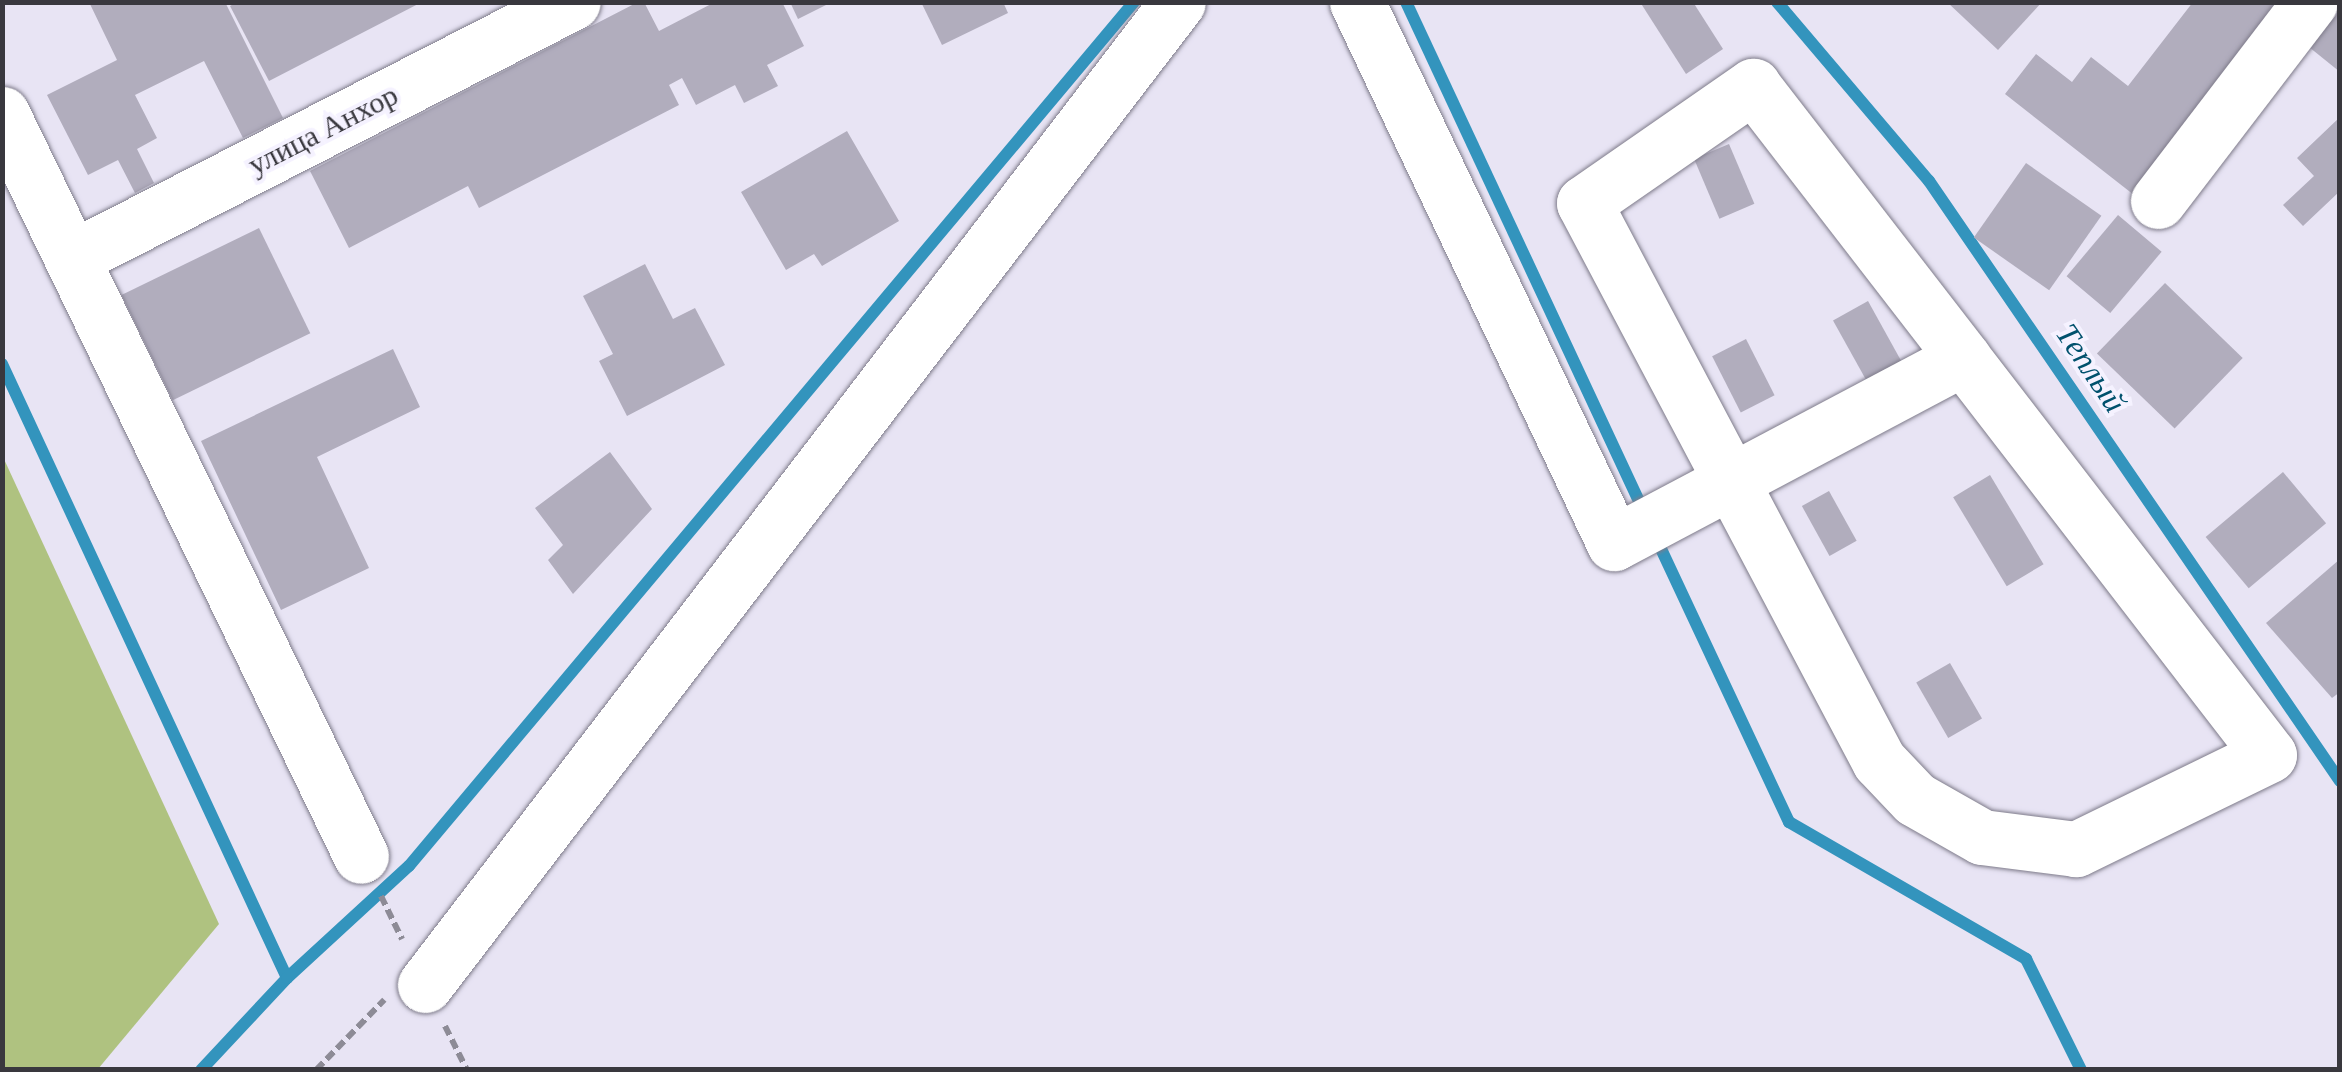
<!DOCTYPE html>
<html>
<head>
<meta charset="utf-8">
<style>
	body { margin:0 }
	#map { position:relative; width:2342px; height:1072px; overflow:hidden; background:#e8e4f4; font-family:Georgia,serif }
	div>[style] { position:absolute }
	.green>* { inset:0; background:#afc280 }
	.stream>* { height:12px; margin:-6px; padding:0 6px; transform-origin:6px; border-radius:6px; background:#3394bd }
	.building>* { inset:0; background:#b1adbd; transform-origin:0 0 }
	.path>* { height:6px; margin-top:-3px; transform-origin:0; background:repeating-linear-gradient(90deg,#8d8b96 0 10px,transparent 0 15px) }
	.roads { filter:drop-shadow(0 0 2px #7e7b8a) drop-shadow(0 0 2px #7e7b8a) }
	.minor>* { height:55px; margin:-27.5px; padding:0 27.5px; transform-origin:27.5px; border-radius:27.5px; background:#fff }
	span { translate:-50% -50%; white-space:nowrap; text-align:center; line-height:1.15; -webkit-text-stroke:8px #f5f2ff; paint-order:stroke }
	.street-label { font-size:30px; color:#39383e }
	.water-label { font-size:32px; color:#00516d; font-style:italic }
	.frame { position:absolute; inset:0; border:5px solid #39383e; pointer-events:none }
</style>
</head>
<body>
<div id="map">
	<div class="green">
		<div style="clip-path:polygon(3px 457px,219px 924px,98px 1069px,3px 1069px)"></div>
	</div>
	<div class="stream">
		<div style="left:1406px;top:2px;width:565px;rotate:64.98deg"></div>
		<div style="left:1777px;top:2px;width:235px;rotate:49.7deg"></div>
		<div style="left:1929px;top:181px;width:727px;rotate:55.59deg"></div>
		<div style="left:2px;top:364px;width:677px;rotate:65.1deg"></div>
		<div style="left:1655px;top:536px;width:316px;rotate:64.9deg"></div>
		<div style="left:1789px;top:822px;width:274px;rotate:30deg"></div>
		<div style="left:2026px;top:959px;width:124px;rotate:63.6deg"></div>
		<div style="left:201px;top:1070px;width:126px;rotate:-46.9deg"></div>
		<div style="left:287px;top:978px;width:166px;rotate:-42.6deg"></div>
		<div style="left:409px;top:866px;width:1128px;rotate:-50deg"></div>
	</div>
	<div class="building">
		<div style="clip-path:polygon(89px 2px,225px 2px,283px 118px,243px 138px,204px 61px,135px 95px,157px 138px,137px 149px,154px 183px,135px 193px,118px 160px,88px 175px,47px 95px,117px 60px)"></div>
		<div style="clip-path:polygon(237px 2px,422px 2px,269px 81px,230px 6px)"></div>
		<div style="clip-path:polygon(638px 2px,644px 2px,659px 31px,715px 2px,782px 2px,804px 46px,767px 65px,778px 86px,744px 103px,735px 85px,696px 105px,682px 78px,669px 85px,679px 105px,479px 208px,468px 186px,349px 248px,310px 171px)"></div>
		<div style="clip-path:polygon(790px 2px,832px 2px,798px 19px)"></div>
		<div style="clip-path:polygon(921px 2px,1003px 2px,1008px 13px,942px 45px)"></div>
		<div style="clip-path:polygon(1640px 2px,1693px 2px,1723px 49px,1686px 74px)"></div>
		<div style="clip-path:polygon(1947px 2px,2042px 2px,1998px 50px)"></div>
		<div style="clip-path:polygon(2193px 2px,2285px 2px,2134px 195px,2005px 94px,2036px 54px,2072px 82px,2091px 57px,2128px 86px)"></div>
		<div style="clip-path:polygon(2340px 10px,2340px 72px,2309px 47px)"></div>
		<div style="clip-path:polygon(2340px 117px,2340px 191px,2303px 226px,2283px 205px,2314px 176px,2297px 158px)"></div>
		<div style="clip-path:polygon(847px 131px,899px 221px,822px 266px,814px 254px,786px 270px,741px 192px)"></div>
		<div style="left:1729px;top:144px;width:65px;height:38px;rotate:67deg"></div>
		<div style="left:2026px;top:163px;width:92px;height:91px;rotate:35deg"></div>
		<div style="left:2118px;top:215px;width:57px;height:80px;rotate:40deg"></div>
		<div style="left:259px;top:228px;width:117px;height:153px;rotate:64deg"></div>
		<div style="clip-path:polygon(645px 264px,673px 319px,695px 308px,725px 365px,627px 416px,599px 361px,613px 354px,583px 296px)"></div>
		<div style="left:2165px;top:283px;width:108px;height:98px;rotate:44deg"></div>
		<div style="left:1868px;top:301px;width:70px;height:40px;rotate:61deg"></div>
		<div style="left:1746px;top:339px;width:63px;height:38px;rotate:63deg"></div>
		<div style="clip-path:polygon(393px 349px,420px 407px,317px 457px,369px 568px,281px 610px,201px 441px)"></div>
		<div style="clip-path:polygon(610px 452px,652px 509px,573px 594px,548px 560px,563px 545px,535px 508px)"></div>
		<div style="left:2283px;top:472px;width:67px;height:101px;rotate:50deg"></div>
		<div style="left:1990px;top:475px;width:104px;height:43px;rotate:59deg"></div>
		<div style="left:1829px;top:491px;width:57px;height:31px;rotate:61deg"></div>
		<div style="clip-path:polygon(2340px 559px,2340px 692px,2332px 698px,2266px 623px)"></div>
		<div style="left:1950px;top:663px;width:64px;height:39px;rotate:60deg"></div>
	</div>
	<div class="path">
		<div style="left:381px;top:896px;width:48px;rotate:64deg"></div>
		<div style="left:445px;top:1026px;width:49px;rotate:63.4deg"></div>
		<div style="left:316px;top:1070px;width:98px;rotate:-45.8deg"></div>
	</div>
	<div class="roads">
		<div class="minor">
			<div style="left:1357px;top:2px;width:599px;rotate:64.59deg"></div>
			<div style="left:1614px;top:543px;width:395px;rotate:-27.9deg"></div>
			<div style="left:1753px;top:86px;width:344px;rotate:52.3deg"></div>
			<div style="left:1963px;top:358px;width:501px;rotate:52.38deg"></div>
			<div style="left:2269px;top:755px;width:215px;rotate:154deg"></div>
			<div style="left:2076px;top:849px;width:95px;rotate:-172.7deg"></div>
			<div style="left:1982px;top:837px;width:77px;rotate:-150.4deg"></div>
			<div style="left:1915px;top:799px;width:52px;rotate:-133.5deg"></div>
			<div style="left:1879px;top:761px;width:631px;rotate:-117.86deg"></div>
			<div style="left:1584px;top:203px;width:206px;rotate:-34.7deg"></div>
			<div style="left:2px;top:114px;width:824px;rotate:64.18deg"></div>
			<div style="left:2158px;top:201px;width:250px;rotate:-52.6deg"></div>
			<div style="left:74px;top:257px;width:560px;rotate:-27.07deg"></div>
			<div style="left:425px;top:985px;width:1238px;rotate:-52.55deg"></div>
		</div>
	</div>
	<div class="street-label">
		<span style="left:323px;top:130px;rotate:-27deg">улица Анхор</span>
	</div>
	<div class="water-label">
		<span style="left:2091px;top:368px;rotate:56deg">Теплый</span>
	</div>
	<div class="frame"></div>
</div>
</body>
</html>
